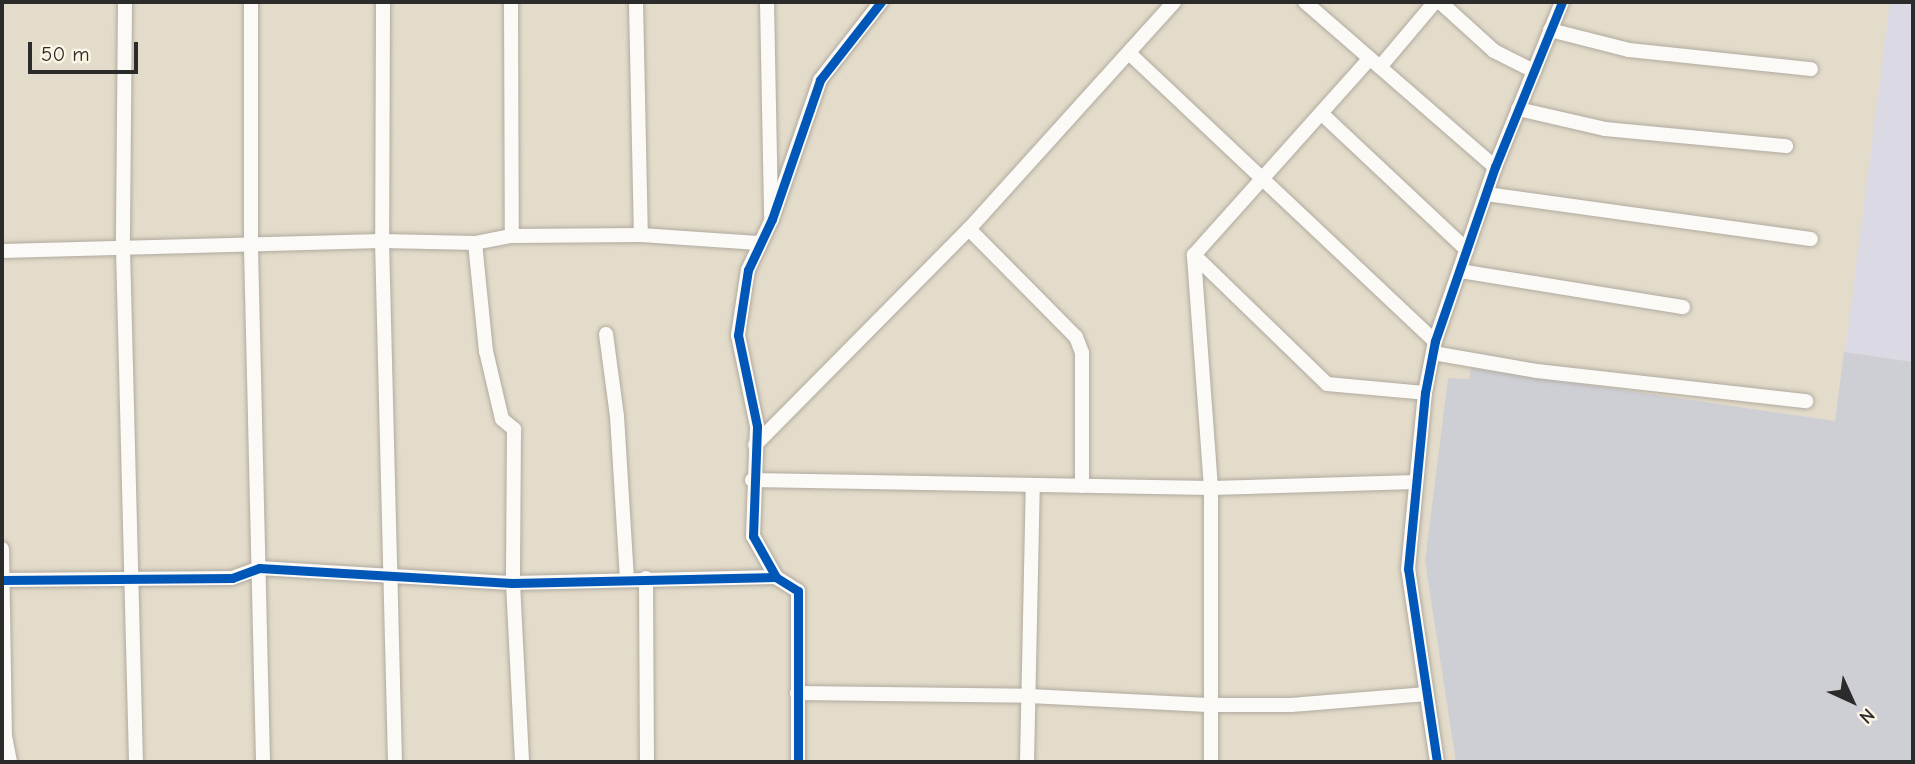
<!DOCTYPE html>
<html>
<head>
<meta charset="utf-8">
<style>
	body { margin:0 }
	#map { position:relative; width:1915px; height:764px; overflow:hidden; background:#e4dcca; font-family:"Comic Neue",sans-serif }
	div>[style] { position:absolute }
	.built>* { inset:0; background:#dbdae4 }
	.industrial>* { inset:0; background:#ceced5 }
	.roads { filter:drop-shadow(0 0 2px #b0aaa0) drop-shadow(0 0 2px #b0aaa0) }
	.street>* { height:14px; margin:-7px; padding:0 7px; transform-origin:7px; border-radius:7px; background:#fbfaf7 }
	.cycleway>* { height:9px; margin:-4.5px; padding:0 4.5px; transform-origin:4.5px; border-radius:4.5px; background:#0057b8 }
	span { translate:-50% -50%; white-space:nowrap; text-align:center; line-height:1.15; -webkit-text-stroke:7px #fcf5e5; paint-order:stroke }
	.frame { position:absolute; inset:0; border:4px solid #2b2b2b; pointer-events:none }
	.north { position:absolute; left:1817px; top:666px; width:70px; height:70px; -webkit-text-stroke:5px #fcf5e5; paint-order:stroke; rotate:135deg; font-size:19px; font-weight:700; line-height:28px; text-align:center; color:#2b2b2b }
	.north::after { content:''; display:block; margin:auto; width:24px; height:32px; background:#2b2b2b; clip-path:polygon(50% 0,100% 100%,50% 72%,0 100%) }
	.scale { position:absolute; left:28px; top:42px; width:110px; height:32px; box-sizing:border-box; border:4px solid #2b2b2b; border-top:0; padding-left:9px; font-size:21px; line-height:24px; white-space:nowrap; color:#2b2b2b; -webkit-text-stroke:5px #fcf5e5; paint-order:stroke }
</style>
</head>
<body>
<div id="map">
	<div class="built">
		<div style="clip-path:polygon(1890px 2px,1913px 2px,1913px 362px,1845px 352px)"></div>
	</div>
	<div class="industrial">
		<div style="clip-path:polygon(1844px 352px,1913px 362px,1913px 762px,1456px 762px,1425px 561px,1448px 378px,1469px 379px,1471px 368px,1835px 421px)"></div>
	</div>
	<div class="roads">
		<div class="street">
			<div style="left:125px;top:2px;width:247px;rotate:90.5deg"></div>
			<div style="left:123px;top:249px;width:513px;rotate:88.55deg"></div>
			<div style="left:251px;top:2px;width:246px;rotate:90deg"></div>
			<div style="left:251px;top:248px;width:514px;rotate:88.66deg"></div>
			<div style="left:383px;top:2px;width:239px;rotate:90.2deg"></div>
			<div style="left:382px;top:241px;width:521px;rotate:88.57deg"></div>
			<div style="left:511px;top:2px;width:234px;rotate:89.8deg"></div>
			<div style="left:636px;top:2px;width:233px;rotate:88.8deg"></div>
			<div style="left:767px;top:2px;width:215px;rotate:88.9deg"></div>
			<div style="left:1305px;top:2px;width:252px;rotate:41deg"></div>
			<div style="left:1440px;top:2px;width:73px;rotate:42.2deg"></div>
			<div style="left:1494px;top:51px;width:45px;rotate:26.6deg"></div>
			<div style="left:1550px;top:30px;width:81px;rotate:14.2deg"></div>
			<div style="left:1629px;top:50px;width:183px;rotate:6deg"></div>
			<div style="left:1129px;top:53px;width:420px;rotate:43.3deg"></div>
			<div style="left:1380px;top:67px;width:85px;rotate:-49.8deg"></div>
			<div style="left:1518px;top:109px;width:89px;rotate:12.9deg"></div>
			<div style="left:1605px;top:129px;width:182px;rotate:5.4deg"></div>
			<div style="left:1321px;top:113px;width:200px;rotate:43.2deg"></div>
			<div style="left:1486px;top:194px;width:328px;rotate:7.9deg"></div>
			<div style="left:969px;top:229px;width:152px;rotate:45.3deg"></div>
			<div style="left:1076px;top:337px;width:17px;rotate:69deg"></div>
			<div style="left:1082px;top:353px;width:133px;rotate:90deg"></div>
			<div style="left:475px;top:243px;width:109px;rotate:84.2deg"></div>
			<div style="left:486px;top:351px;width:70px;rotate:76.8deg"></div>
			<div style="left:502px;top:419px;width:16px;rotate:40deg"></div>
			<div style="left:514px;top:429px;width:154px;rotate:90.4deg"></div>
			<div style="left:513px;top:583px;width:179px;rotate:87.1deg"></div>
			<div style="left:2px;top:251px;width:380px;rotate:-1.5deg"></div>
			<div style="left:382px;top:241px;width:93px;rotate:1.2deg"></div>
			<div style="left:475px;top:243px;width:38px;rotate:-11deg"></div>
			<div style="left:512px;top:236px;width:129px;rotate:-0.4deg"></div>
			<div style="left:641px;top:235px;width:117px;rotate:3.9deg"></div>
			<div style="left:1194px;top:255px;width:185px;rotate:44.1deg"></div>
			<div style="left:1327px;top:384px;width:98px;rotate:5.2deg"></div>
			<div style="left:1460px;top:271px;width:226px;rotate:9.2deg"></div>
			<div style="left:606px;top:334px;width:83px;rotate:82.4deg"></div>
			<div style="left:617px;top:416px;width:162px;rotate:86.5deg"></div>
			<div style="left:1433px;top:353px;width:106px;rotate:9.8deg"></div>
			<div style="left:1537px;top:371px;width:271px;rotate:6.4deg"></div>
			<div style="left:755px;top:445px;width:304px;rotate:-45.3deg"></div>
			<div style="left:969px;top:229px;width:306px;rotate:-47.9deg"></div>
			<div style="left:752px;top:480px;width:459px;rotate:1deg"></div>
			<div style="left:1211px;top:488px;width:205px;rotate:-1.7deg"></div>
			<div style="left:2px;top:549px;width:187px;rotate:89.1deg"></div>
			<div style="left:5px;top:736px;width:26px;rotate:79deg"></div>
			<div style="left:646px;top:578px;width:184px;rotate:89.7deg"></div>
			<div style="left:2px;top:580px;width:230px;rotate:-0.5deg"></div>
			<div style="left:232px;top:578px;width:29px;rotate:-20deg"></div>
			<div style="left:259px;top:568px;width:254px;rotate:3.4deg"></div>
			<div style="left:513px;top:583px;width:263px;rotate:-1.3deg"></div>
			<div style="left:797px;top:693px;width:232px;rotate:0.7deg"></div>
			<div style="left:1029px;top:696px;width:179px;rotate:2.9deg"></div>
			<div style="left:1208px;top:705px;width:83px"></div>
			<div style="left:1291px;top:705px;width:136px;rotate:-4.6deg"></div>
			<div style="left:798px;top:762px;width:171px;rotate:-90deg"></div>
			<div style="left:798px;top:591px;width:26px;rotate:-148deg"></div>
			<div style="left:776px;top:577px;width:47px;rotate:-119.3deg"></div>
			<div style="left:753px;top:536px;width:110px;rotate:-87.9deg"></div>
			<div style="left:757px;top:426px;width:93px;rotate:-101.8deg"></div>
			<div style="left:738px;top:335px;width:66px;rotate:-81.3deg"></div>
			<div style="left:748px;top:270px;width:56px;rotate:-64.8deg"></div>
			<div style="left:772px;top:219px;width:147px;rotate:-70.9deg"></div>
			<div style="left:820px;top:80px;width:99px;rotate:-52deg"></div>
			<div style="left:1027px;top:762px;width:277px;rotate:-88.8deg"></div>
			<div style="left:1211px;top:762px;width:274px;rotate:-90deg"></div>
			<div style="left:1211px;top:488px;width:234px;rotate:-94.2deg"></div>
			<div style="left:1194px;top:255px;width:263px;rotate:-48.2deg"></div>
			<div style="left:1437px;top:762px;width:195px;rotate:-98.5deg"></div>
			<div style="left:1408px;top:569px;width:177px;rotate:-84.5deg"></div>
			<div style="left:1425px;top:393px;width:53px;rotate:-79.1deg"></div>
			<div style="left:1435px;top:341px;width:184px;rotate:-71deg"></div>
			<div style="left:1495px;top:167px;width:178px;rotate:-67.9deg"></div>
		</div>
	</div>
	<div class="cycleway">
		<div style="left:2px;top:580px;width:230px;rotate:-0.5deg"></div>
		<div style="left:232px;top:578px;width:29px;rotate:-20deg"></div>
		<div style="left:259px;top:568px;width:254px;rotate:3.4deg"></div>
		<div style="left:513px;top:583px;width:263px;rotate:-1.3deg"></div>
		<div style="left:798px;top:762px;width:171px;rotate:-90deg"></div>
		<div style="left:798px;top:591px;width:26px;rotate:-148deg"></div>
		<div style="left:776px;top:577px;width:47px;rotate:-119.3deg"></div>
		<div style="left:753px;top:536px;width:110px;rotate:-87.9deg"></div>
		<div style="left:757px;top:426px;width:93px;rotate:-101.8deg"></div>
		<div style="left:738px;top:335px;width:66px;rotate:-81.3deg"></div>
		<div style="left:748px;top:270px;width:56px;rotate:-64.8deg"></div>
		<div style="left:772px;top:219px;width:147px;rotate:-70.9deg"></div>
		<div style="left:820px;top:80px;width:99px;rotate:-52deg"></div>
		<div style="left:1437px;top:762px;width:195px;rotate:-98.5deg"></div>
		<div style="left:1408px;top:569px;width:177px;rotate:-84.5deg"></div>
		<div style="left:1425px;top:393px;width:53px;rotate:-79.1deg"></div>
		<div style="left:1435px;top:341px;width:184px;rotate:-71deg"></div>
		<div style="left:1495px;top:167px;width:178px;rotate:-67.9deg"></div>
	</div>
	<div class="frame"></div>
	<div class="north">N</div>
	<div class="scale">50 m</div>
</div>
</body>
</html>
